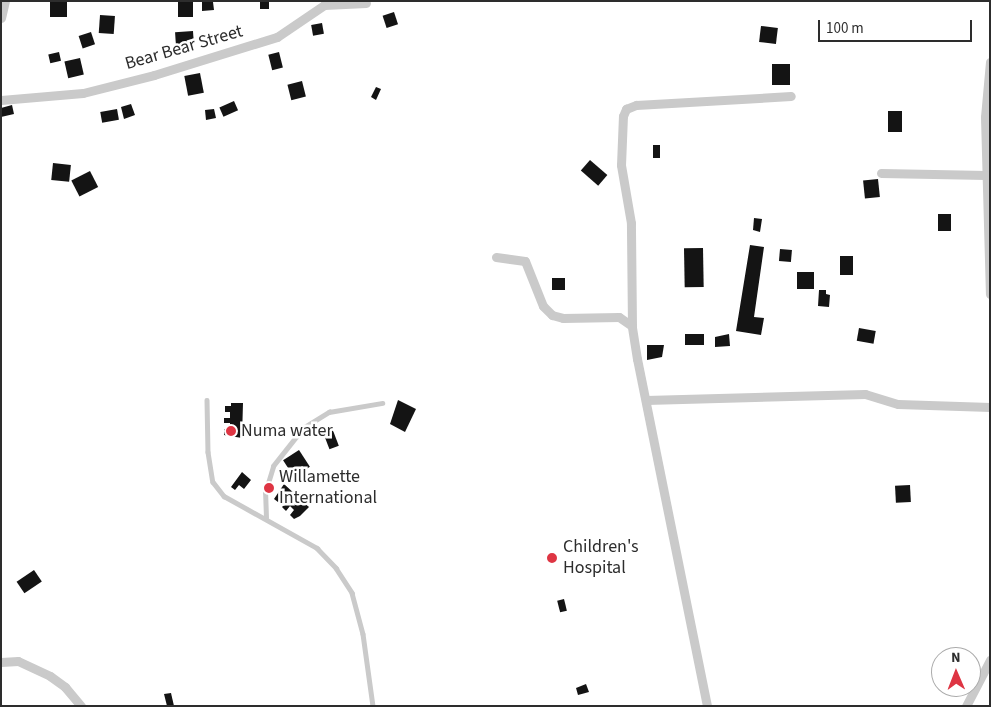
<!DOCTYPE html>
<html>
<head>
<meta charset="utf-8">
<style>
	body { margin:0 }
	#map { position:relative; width:991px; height:707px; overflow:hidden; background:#fff; font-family:"Source Sans 3",sans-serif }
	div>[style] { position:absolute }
	.building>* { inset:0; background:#141414; transform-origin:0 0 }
	.lane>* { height:4.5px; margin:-2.25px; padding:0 2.25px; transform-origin:2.25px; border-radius:2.25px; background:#cacaca }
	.street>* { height:9px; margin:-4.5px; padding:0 4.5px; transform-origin:4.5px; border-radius:4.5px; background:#cacaca }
	.dots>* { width:14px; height:14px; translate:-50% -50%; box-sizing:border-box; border:2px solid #fff; border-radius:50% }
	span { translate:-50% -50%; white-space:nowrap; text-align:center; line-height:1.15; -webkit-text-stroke:5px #fff; paint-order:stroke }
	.street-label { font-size:18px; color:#2d2d2d }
	.poi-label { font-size:18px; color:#2d2d2d }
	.left { translate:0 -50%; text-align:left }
	.frame { position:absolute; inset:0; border:2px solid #2d2d2d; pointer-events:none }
	.north { position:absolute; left:931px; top:647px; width:50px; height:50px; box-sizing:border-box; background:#fff; border:1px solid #ababab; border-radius:50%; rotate:359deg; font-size:14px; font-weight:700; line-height:20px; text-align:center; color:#2d2d2d }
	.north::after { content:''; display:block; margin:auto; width:18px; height:22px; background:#de3543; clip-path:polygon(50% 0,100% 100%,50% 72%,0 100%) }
	.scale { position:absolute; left:818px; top:20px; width:154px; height:22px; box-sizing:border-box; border:2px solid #2d2d2d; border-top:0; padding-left:6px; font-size:15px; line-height:18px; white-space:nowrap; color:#2d2d2d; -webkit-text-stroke:4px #fff; paint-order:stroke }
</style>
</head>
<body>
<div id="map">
	<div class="building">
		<div style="left:50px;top:1px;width:17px;height:16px"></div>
		<div style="left:178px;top:1px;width:15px;height:16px"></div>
		<div style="left:260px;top:1px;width:9px;height:8px"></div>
		<div style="clip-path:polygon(202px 2px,213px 2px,214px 10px,202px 11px)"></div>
		<div style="left:394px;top:12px;width:13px;height:12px;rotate:72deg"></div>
		<div style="left:100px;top:15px;width:15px;height:18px;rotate:4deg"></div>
		<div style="left:322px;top:23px;width:11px;height:11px;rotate:80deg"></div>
		<div style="left:761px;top:26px;width:17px;height:16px;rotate:7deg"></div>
		<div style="left:193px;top:31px;width:15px;height:18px;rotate:86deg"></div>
		<div style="left:91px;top:32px;width:13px;height:13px;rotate:72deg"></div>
		<div style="left:59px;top:52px;width:9px;height:11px;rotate:77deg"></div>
		<div style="left:279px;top:52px;width:16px;height:11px;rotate:76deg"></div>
		<div style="left:80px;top:58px;width:17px;height:16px;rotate:77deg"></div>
		<div style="left:772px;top:64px;width:18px;height:21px"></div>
		<div style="left:200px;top:73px;width:20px;height:16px;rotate:79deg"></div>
		<div style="left:302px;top:81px;width:16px;height:15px;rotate:76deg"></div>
		<div style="clip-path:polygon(376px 87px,381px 89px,376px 100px,371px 97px)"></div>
		<div style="left:234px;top:101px;width:10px;height:16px;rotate:66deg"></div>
		<div style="clip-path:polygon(131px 104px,135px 115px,124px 119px,121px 107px)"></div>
		<div style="clip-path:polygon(12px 105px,14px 114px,1px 117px,1px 108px)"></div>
		<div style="left:117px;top:109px;width:11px;height:17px;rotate:80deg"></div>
		<div style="clip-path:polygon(214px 109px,216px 118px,206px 120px,205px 110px)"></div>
		<div style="left:902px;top:111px;width:21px;height:14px;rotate:90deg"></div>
		<div style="left:653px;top:145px;width:7px;height:13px"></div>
		<div style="left:590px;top:160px;width:23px;height:14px;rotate:41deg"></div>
		<div style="left:53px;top:163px;width:18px;height:17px;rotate:6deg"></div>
		<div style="left:90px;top:171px;width:18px;height:21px;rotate:63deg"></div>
		<div style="left:878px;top:179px;width:18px;height:15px;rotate:84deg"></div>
		<div style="left:938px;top:214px;width:13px;height:17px"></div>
		<div style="clip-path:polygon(754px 218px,762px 219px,760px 232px,753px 230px)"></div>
		<div style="clip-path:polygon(750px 245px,764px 247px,754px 317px,764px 318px,761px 335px,736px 331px)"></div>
		<div style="left:703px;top:248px;width:39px;height:19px;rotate:89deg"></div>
		<div style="left:780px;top:249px;width:12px;height:12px;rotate:5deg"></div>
		<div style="left:840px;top:256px;width:13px;height:19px"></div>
		<div style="left:797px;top:272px;width:17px;height:17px"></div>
		<div style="left:565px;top:278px;width:12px;height:13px;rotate:90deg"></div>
		<div style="clip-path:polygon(819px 290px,826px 290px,826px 294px,830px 295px,829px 307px,818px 306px)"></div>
		<div style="left:859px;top:328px;width:17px;height:13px;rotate:10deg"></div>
		<div style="left:685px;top:334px;width:19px;height:11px"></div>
		<div style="clip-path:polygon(729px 334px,730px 346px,715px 347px,715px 337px)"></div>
		<div style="clip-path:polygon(647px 345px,664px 345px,662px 357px,647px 360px)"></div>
		<div style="clip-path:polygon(398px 400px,416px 409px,405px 432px,390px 424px)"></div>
		<div style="clip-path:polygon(231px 403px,243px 403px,242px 438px,224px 435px,224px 429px,230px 429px,230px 423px,224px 423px,224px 418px,230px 418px,230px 412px,225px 412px,225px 406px,231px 406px)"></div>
		<div style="left:332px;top:428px;width:19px;height:10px;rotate:69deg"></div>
		<div style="left:299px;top:450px;width:20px;height:19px;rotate:57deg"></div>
		<div style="clip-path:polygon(242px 472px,251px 480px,244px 489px,239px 485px,235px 490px,231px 487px)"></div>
		<div style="clip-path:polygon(284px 484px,309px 507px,300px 516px,294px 519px,290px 515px,294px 510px,290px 506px,286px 511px,282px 507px,286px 503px,282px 499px,278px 502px,274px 499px)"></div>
		<div style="left:910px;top:485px;width:17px;height:15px;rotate:87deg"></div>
		<div style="left:555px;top:553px;width:8px;height:9px;rotate:67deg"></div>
		<div style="left:34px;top:570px;width:14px;height:21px;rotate:56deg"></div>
		<div style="left:564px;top:599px;width:12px;height:7px;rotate:76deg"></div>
		<div style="clip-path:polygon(586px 684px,589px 692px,578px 695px,576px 688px)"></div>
		<div style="clip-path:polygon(171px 693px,174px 706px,167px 706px,164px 694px)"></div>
	</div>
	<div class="lane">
		<div style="left:207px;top:400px;width:52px;rotate:88.9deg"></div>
		<div style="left:208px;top:452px;width:30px;rotate:81deg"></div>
		<div style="left:213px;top:482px;width:18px;rotate:52deg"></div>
		<div style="left:224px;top:496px;width:107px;rotate:29.2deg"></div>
		<div style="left:317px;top:548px;width:28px;rotate:46deg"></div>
		<div style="left:336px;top:568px;width:30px;rotate:57deg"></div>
		<div style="left:352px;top:593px;width:42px;rotate:75deg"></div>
		<div style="left:363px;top:634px;width:73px;rotate:82.1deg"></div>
		<div style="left:266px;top:518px;width:25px;rotate:-92deg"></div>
		<div style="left:265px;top:493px;width:28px;rotate:-73deg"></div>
		<div style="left:273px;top:466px;width:48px;rotate:-51.7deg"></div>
		<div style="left:303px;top:428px;width:31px;rotate:-32deg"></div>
		<div style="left:329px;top:412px;width:54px;rotate:-9.6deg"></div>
	</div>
	<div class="street">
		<div style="left:1px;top:18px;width:17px;rotate:-77deg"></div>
		<div style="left:990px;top:62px;width:55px;rotate:95.2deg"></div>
		<div style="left:985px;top:117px;width:177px;rotate:88.4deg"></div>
		<div style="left:1px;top:100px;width:82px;rotate:-4.9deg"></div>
		<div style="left:83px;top:93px;width:73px;rotate:-14.2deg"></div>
		<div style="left:154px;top:75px;width:129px;rotate:-17.2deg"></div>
		<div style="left:277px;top:37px;width:57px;rotate:-34.2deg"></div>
		<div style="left:324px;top:5px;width:42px;rotate:-2.7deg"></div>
		<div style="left:881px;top:173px;width:105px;rotate:1.1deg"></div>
		<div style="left:496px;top:257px;width:29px;rotate:8deg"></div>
		<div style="left:525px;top:261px;width:48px;rotate:68.2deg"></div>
		<div style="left:543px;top:306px;width:13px;rotate:45deg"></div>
		<div style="left:552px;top:315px;width:11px;rotate:15deg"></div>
		<div style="left:563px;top:318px;width:56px;rotate:-1deg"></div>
		<div style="left:619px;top:317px;width:16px;rotate:35deg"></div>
		<div style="left:646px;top:400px;width:219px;rotate:-1.6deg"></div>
		<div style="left:865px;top:394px;width:34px;rotate:17deg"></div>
		<div style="left:898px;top:404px;width:92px;rotate:1.9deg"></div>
		<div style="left:1px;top:662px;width:17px;rotate:-3deg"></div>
		<div style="left:18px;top:661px;width:35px;rotate:25deg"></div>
		<div style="left:50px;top:676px;width:19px;rotate:36deg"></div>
		<div style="left:65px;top:687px;width:25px;rotate:50deg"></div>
		<div style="left:707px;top:706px;width:354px;rotate:-101.4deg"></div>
		<div style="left:637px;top:359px;width:33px;rotate:-99deg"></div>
		<div style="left:632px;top:326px;width:103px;rotate:-90.6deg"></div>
		<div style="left:631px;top:223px;width:59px;rotate:-99.8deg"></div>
		<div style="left:621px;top:165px;width:49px;rotate:-87.7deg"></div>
		<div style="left:623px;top:116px;width:8px;rotate:-67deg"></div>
		<div style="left:626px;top:109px;width:11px;rotate:-22deg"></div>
		<div style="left:636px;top:105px;width:155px;rotate:-3.3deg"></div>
		<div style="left:966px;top:706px;width:52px;rotate:-62.4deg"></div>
	</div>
	<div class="dots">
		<div style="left:231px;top:431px;background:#de3543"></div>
		<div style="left:269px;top:488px;background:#de3543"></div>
		<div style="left:552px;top:558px;background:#de3543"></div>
	</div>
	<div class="street-label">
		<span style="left:184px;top:48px;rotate:-16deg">Bear Bear Street</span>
	</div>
	<div class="poi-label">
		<span class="left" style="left:241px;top:431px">Numa water</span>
		<span class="left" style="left:279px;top:488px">Willamette<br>International</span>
		<span class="left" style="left:563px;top:558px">Children's<br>Hospital</span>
	</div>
	<div class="frame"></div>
	<div class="north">N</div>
	<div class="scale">100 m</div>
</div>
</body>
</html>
